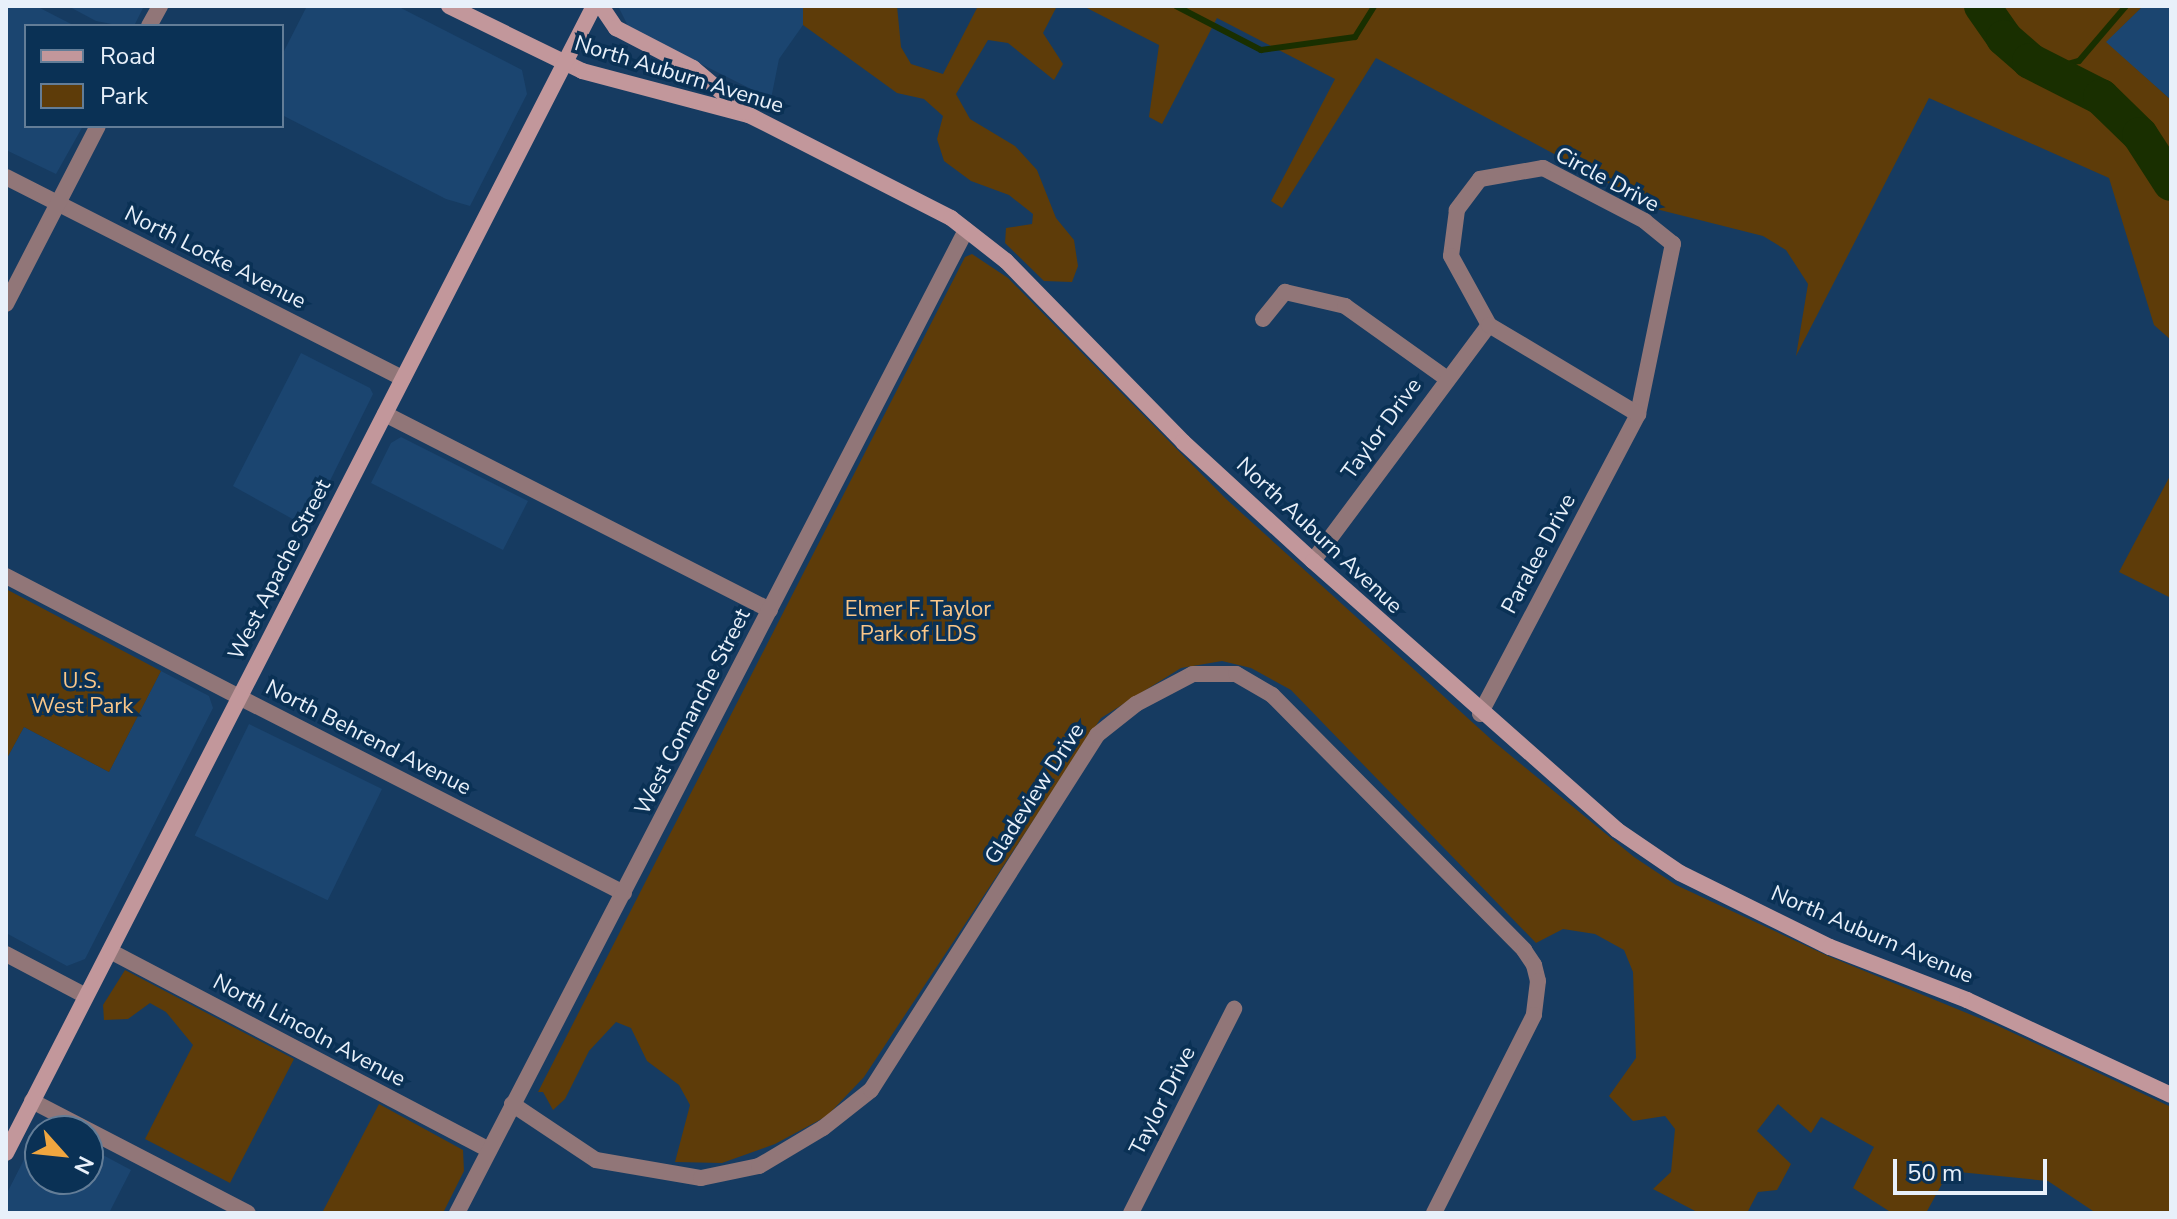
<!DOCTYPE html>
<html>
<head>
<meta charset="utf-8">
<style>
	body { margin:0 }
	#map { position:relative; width:2177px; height:1219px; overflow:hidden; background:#163b61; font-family:"Nunito Sans",sans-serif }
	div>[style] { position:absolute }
	.built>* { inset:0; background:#1b4570; transform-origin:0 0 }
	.green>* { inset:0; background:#5e3c09 }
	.stream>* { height:6px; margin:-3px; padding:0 3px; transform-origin:3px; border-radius:3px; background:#192f00 }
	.river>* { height:36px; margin:-18px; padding:0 18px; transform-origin:18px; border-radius:18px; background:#192f00 }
	.minor>* { height:16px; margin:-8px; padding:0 8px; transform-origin:8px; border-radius:8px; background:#917678 }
	.tertiary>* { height:16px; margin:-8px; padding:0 8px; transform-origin:8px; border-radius:8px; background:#917678 }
	.secondary>* { height:16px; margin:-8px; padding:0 8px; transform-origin:8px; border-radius:8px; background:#c2979b }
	span { translate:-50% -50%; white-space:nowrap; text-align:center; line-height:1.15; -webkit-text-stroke:7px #0a3155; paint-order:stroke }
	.street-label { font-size:22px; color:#e8f0fa }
	.park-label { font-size:22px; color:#fac688 }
	.frame { position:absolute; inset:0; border:8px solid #e8f0fa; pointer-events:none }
	.legend { position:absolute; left:24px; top:24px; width:260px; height:104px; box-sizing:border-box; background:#0a3155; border:2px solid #637d97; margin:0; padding:10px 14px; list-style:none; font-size:24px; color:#e8f0fa }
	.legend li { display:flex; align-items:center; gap:16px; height:40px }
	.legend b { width:40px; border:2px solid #637d97 }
	.north { position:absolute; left:24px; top:1115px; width:80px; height:80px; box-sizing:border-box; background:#0a3155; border:2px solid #637d97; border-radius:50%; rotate:117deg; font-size:22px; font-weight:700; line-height:32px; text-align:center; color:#e8f0fa }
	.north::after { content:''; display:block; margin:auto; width:28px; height:36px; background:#f0a63f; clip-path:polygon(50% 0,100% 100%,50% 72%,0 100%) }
	.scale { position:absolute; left:1893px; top:1159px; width:154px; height:36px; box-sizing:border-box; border:4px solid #e8f0fa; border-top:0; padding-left:10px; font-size:24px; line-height:28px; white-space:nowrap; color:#e8f0fa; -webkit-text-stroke:6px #0a3155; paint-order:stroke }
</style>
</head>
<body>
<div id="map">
	<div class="built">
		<div style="clip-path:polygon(6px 6px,36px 6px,75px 26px,26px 26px,26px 126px,83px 126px,56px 174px,6px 150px)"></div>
		<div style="clip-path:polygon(68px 6px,144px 6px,134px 26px,122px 26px,96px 21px)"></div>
		<div style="clip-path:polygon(307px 6px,397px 6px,522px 70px,527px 94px,470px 206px,446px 199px,282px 115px,282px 55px)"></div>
		<div style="clip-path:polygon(618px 6px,803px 6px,803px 25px,779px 59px,771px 99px,629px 28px)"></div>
		<div style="clip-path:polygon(2143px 6px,2171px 6px,2171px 100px,2105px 42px)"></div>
		<div style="clip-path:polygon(301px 353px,370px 388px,373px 394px,307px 527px,233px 486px)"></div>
		<div style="clip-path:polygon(401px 437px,528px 501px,503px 550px,371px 483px,391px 443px)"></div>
		<div style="clip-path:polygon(161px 671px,209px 696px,213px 708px,85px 959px,67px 966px,6px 933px,6px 760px,24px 727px,109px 772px)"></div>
		<div style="left:249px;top:724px;width:148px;height:124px;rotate:26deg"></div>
		<div style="clip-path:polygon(46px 1125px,57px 1131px,40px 1131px,40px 1179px,88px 1179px,88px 1147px,131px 1170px,109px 1213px,6px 1213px,6px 1195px,39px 1130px)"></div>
	</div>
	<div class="green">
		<div style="clip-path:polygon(803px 6px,897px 6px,901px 47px,911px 64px,943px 74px,978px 6px,1057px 6px,1043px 33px,1063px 64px,1054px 80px,1008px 43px,988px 40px,956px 94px,970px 119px,1015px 146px,1037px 170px,1056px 218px,1074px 240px,1078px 266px,1072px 282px,1044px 281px,1005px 243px,1006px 228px,1032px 224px,1033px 214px,1009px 195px,971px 181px,944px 161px,937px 139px,943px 116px,924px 99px,897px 93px,803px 25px)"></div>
		<div style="clip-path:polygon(1083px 6px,1978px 6px,2019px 58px,2045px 82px,2116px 124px,2162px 176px,2171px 194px,2171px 340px,2154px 325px,2109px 178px,1929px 98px,1796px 356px,1808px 284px,1786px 250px,1763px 236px,1656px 209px,1376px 58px,1282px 208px,1271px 201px,1335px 79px,1217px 18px,1162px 124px,1149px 117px,1159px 45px)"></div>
		<div style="clip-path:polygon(1989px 6px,2143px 6px,2106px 42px,2171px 100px,2171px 171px,2137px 120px,2081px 80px,2023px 49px)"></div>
		<div style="clip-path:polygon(972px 254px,1008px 278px,1225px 498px,1493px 741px,1634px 857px,1676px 885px,1828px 956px,1996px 1025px,2171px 1107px,2171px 1213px,2096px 1213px,2048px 1181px,1949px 1171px,1926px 1213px,1892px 1213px,1853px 1188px,1874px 1147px,1821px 1117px,1811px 1133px,1778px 1104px,1757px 1131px,1791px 1164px,1777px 1190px,1758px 1192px,1747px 1213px,1699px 1213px,1653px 1189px,1671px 1172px,1675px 1129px,1665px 1116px,1633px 1121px,1609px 1096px,1636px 1058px,1633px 972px,1624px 950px,1595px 934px,1563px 929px,1536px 943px,1291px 690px,1251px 668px,1222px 661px,1181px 668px,1101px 718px,864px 1077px,827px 1116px,775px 1144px,722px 1163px,675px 1162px,690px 1105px,679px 1085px,647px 1061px,631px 1028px,616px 1022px,589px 1051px,565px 1099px,553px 1110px,543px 1092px,538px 1092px,965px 257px)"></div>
		<div style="clip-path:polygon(2171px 474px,2171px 598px,2119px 572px)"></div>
		<div style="clip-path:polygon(6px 589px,161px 671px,109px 772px,24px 727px,6px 760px)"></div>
		<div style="clip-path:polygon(125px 970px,294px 1059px,230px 1183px,145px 1139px,193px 1045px,166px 1012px,150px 1003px,128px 1019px,104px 1020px,103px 1005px)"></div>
		<div style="clip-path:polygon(379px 1104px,463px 1150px,464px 1171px,443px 1213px,322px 1213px)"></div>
	</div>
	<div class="stream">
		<div style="left:1176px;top:6px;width:96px;rotate:27.4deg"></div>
		<div style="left:1261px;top:50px;width:95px;rotate:-7.9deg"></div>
		<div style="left:1355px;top:37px;width:36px;rotate:-58deg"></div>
		<div style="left:2047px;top:70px;width:33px;rotate:-16deg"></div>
		<div style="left:2079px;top:61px;width:72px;rotate:-49.5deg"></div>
	</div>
	<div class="river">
		<div style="left:1982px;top:6px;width:39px;rotate:55deg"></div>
		<div style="left:2004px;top:38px;width:35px;rotate:41deg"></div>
		<div style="left:2030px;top:61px;width:80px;rotate:26.9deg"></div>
		<div style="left:2101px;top:97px;width:54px;rotate:44.3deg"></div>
		<div style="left:2140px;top:135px;width:57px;rotate:57.1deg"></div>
	</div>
	<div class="minor">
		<div style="left:149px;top:26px;width:23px;rotate:-61deg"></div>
		<div style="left:6px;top:177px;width:445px;rotate:26.9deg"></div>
		<div style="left:6px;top:304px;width:200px;rotate:-62.7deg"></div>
		<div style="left:1263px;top:319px;width:35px;rotate:-51deg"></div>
		<div style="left:1285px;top:292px;width:62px;rotate:13.1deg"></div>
		<div style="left:1345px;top:306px;width:124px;rotate:35.5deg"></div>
		<div style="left:385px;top:414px;width:432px;rotate:27deg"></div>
		<div style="left:1313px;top:561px;width:294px;rotate:-53.3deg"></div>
		<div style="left:239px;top:697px;width:432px;rotate:27deg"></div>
		<div style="left:1480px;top:714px;width:339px;rotate:-62.2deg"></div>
		<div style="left:1638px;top:414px;width:174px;rotate:-78.4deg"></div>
		<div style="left:1673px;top:244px;width:36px;rotate:-141deg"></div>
		<div style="left:1645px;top:221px;width:115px;rotate:-152.5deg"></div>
		<div style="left:1543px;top:168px;width:64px;rotate:170.1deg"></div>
		<div style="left:1480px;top:179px;width:39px;rotate:127deg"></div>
		<div style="left:1457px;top:210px;width:46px;rotate:97.4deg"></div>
		<div style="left:1451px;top:256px;width:79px;rotate:61.2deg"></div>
		<div style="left:1489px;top:325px;width:174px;rotate:30.9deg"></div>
		<div style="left:110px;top:951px;width:428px;rotate:27.7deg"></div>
		<div style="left:6px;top:954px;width:90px;rotate:27.7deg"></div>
		<div style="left:32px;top:1101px;width:243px;rotate:27.4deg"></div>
		<div style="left:512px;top:1104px;width:101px;rotate:33.7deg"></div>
		<div style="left:596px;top:1160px;width:107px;rotate:9.7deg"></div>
		<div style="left:701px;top:1178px;width:59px;rotate:-11.7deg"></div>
		<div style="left:759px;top:1166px;width:74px;rotate:-30.7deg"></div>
		<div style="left:823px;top:1128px;width:61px;rotate:-38.4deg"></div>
		<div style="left:871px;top:1090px;width:421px;rotate:-57.5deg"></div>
		<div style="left:1097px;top:735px;width:50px;rotate:-38.5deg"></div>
		<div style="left:1136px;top:704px;width:64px;rotate:-27.8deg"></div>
		<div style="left:1193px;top:674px;width:43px"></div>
		<div style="left:1236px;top:674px;width:42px;rotate:30.3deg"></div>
		<div style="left:1272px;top:695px;width:359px;rotate:45.3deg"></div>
		<div style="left:1524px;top:950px;width:18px;rotate:56deg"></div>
		<div style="left:1534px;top:965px;width:16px;rotate:76deg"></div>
		<div style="left:1538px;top:981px;width:34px;rotate:97deg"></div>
		<div style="left:1534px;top:1015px;width:222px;rotate:116.8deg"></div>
		<div style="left:457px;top:1213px;width:1107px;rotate:-62.62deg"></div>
		<div style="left:1131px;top:1213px;width:229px;rotate:-63.2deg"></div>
	</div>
	<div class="tertiary">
		<div style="left:6px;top:576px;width:263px;rotate:27.4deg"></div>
	</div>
	<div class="secondary">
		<div style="left:449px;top:6px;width:148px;rotate:26deg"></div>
		<div style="left:582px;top:71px;width:173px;rotate:14.8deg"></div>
		<div style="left:749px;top:115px;width:227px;rotate:27deg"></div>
		<div style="left:951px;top:218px;width:70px;rotate:38deg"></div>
		<div style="left:1006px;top:261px;width:253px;rotate:45.6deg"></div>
		<div style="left:1183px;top:442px;width:176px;rotate:42.5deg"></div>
		<div style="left:1313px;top:561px;width:406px;rotate:41.5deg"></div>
		<div style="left:1617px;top:830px;width:76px;rotate:34.3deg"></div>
		<div style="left:1680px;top:873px;width:167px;rotate:26.3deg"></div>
		<div style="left:1830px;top:947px;width:147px;rotate:21.1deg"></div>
		<div style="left:1967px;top:1000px;width:225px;rotate:25deg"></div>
		<div style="left:601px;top:6px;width:27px;rotate:56deg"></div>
		<div style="left:616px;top:28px;width:87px;rotate:27.5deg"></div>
		<div style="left:693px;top:68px;width:68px;rotate:40.2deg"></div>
		<div style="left:6px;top:1153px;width:1289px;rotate:-62.86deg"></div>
	</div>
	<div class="street-label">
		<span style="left:679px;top:75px;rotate:17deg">North Auburn Avenue</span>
		<span style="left:1607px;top:180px;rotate:28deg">Circle Drive</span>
		<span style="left:215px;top:258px;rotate:27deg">North Locke Avenue</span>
		<span style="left:1382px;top:429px;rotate:-54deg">Taylor Drive</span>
		<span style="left:1319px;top:536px;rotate:43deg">North Auburn Avenue</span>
		<span style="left:1539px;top:554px;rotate:-62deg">Paralee Drive</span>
		<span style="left:280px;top:570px;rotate:-63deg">West Apache Street</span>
		<span style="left:693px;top:712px;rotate:-63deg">West Comanche Street</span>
		<span style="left:368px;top:738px;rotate:27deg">North Behrend Avenue</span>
		<span style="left:1035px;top:794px;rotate:-57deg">Gladeview Drive</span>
		<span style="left:1872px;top:935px;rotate:23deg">North Auburn Avenue</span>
		<span style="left:309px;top:1031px;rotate:28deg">North Lincoln Avenue</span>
		<span style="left:1163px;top:1101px;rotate:-63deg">Taylor Drive</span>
	</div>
	<div class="park-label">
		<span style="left:918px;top:622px">Elmer F. Taylor<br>Park of LDS</span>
		<span style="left:82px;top:694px">U.S.<br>West Park</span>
	</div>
	<div class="frame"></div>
	<ul class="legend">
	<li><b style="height:10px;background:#c2979b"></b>Road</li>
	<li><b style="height:22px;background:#5e3c09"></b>Park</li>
	</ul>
	<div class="north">N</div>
	<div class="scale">50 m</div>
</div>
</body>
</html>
